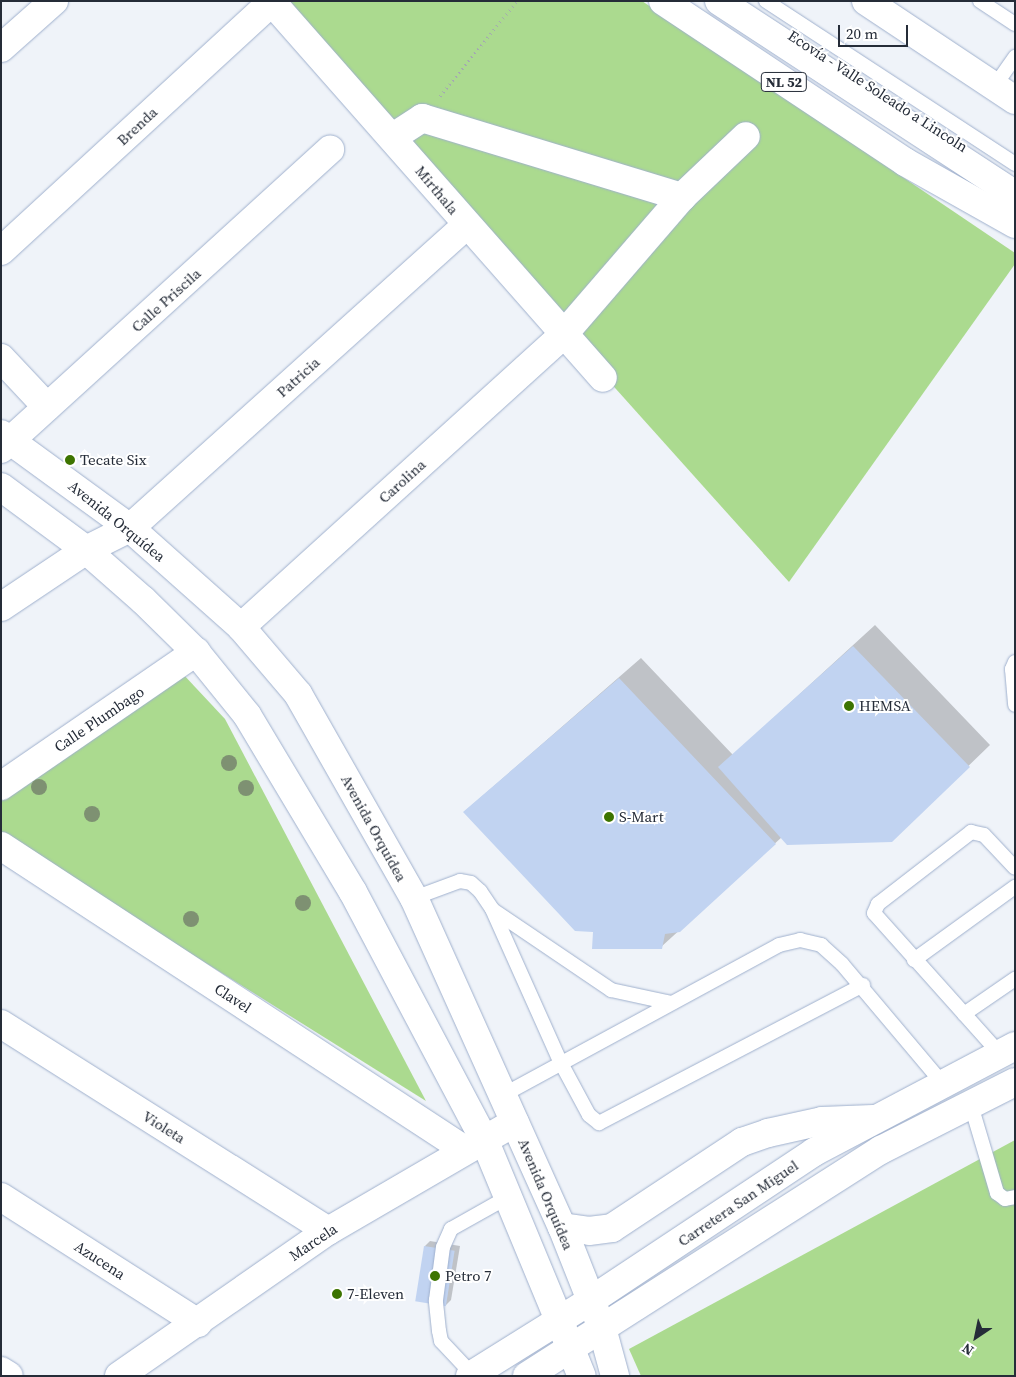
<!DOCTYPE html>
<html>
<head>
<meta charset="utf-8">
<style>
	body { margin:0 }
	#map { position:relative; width:1016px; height:1377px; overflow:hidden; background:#eff3f9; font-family:"Source Serif 4",serif }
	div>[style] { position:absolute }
	.green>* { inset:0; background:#abda8f }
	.shadow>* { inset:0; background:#0003 }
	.building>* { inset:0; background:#c1d3f1; transform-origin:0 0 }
	.path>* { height:3px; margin-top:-1.5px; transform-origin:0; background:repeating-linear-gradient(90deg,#a4a9b1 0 1px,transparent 0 5px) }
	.roads { filter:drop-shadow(0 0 1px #9fb0cd) drop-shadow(0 0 1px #9fb0cd) }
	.service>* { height:14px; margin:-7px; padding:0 7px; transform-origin:7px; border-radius:7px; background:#fff }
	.minor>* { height:28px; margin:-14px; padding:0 14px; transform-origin:14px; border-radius:14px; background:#fff }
	.tertiary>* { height:28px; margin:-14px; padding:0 14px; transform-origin:14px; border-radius:14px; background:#fff }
	.secondary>* { height:28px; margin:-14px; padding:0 14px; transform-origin:14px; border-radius:14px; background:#fff }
	.primary>* { height:28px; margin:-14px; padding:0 14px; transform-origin:14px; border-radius:14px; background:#fff }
	.trees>* { width:16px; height:16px; margin:-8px; border-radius:50%; background:#7e9172 }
	.dots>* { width:14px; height:14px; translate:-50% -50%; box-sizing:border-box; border:2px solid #fff; border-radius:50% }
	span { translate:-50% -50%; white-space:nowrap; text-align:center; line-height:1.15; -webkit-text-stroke:4px #fff; paint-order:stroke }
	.shield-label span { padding:1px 4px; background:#fff; border:1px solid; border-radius:4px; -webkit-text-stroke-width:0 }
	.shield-label { font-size:14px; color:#252c38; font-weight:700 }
	.street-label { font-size:15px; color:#252c38 }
	.poi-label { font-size:15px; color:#252c38 }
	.left { translate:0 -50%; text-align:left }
	.frame { position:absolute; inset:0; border:2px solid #252c38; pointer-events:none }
	.north { position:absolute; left:951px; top:1312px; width:50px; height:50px; -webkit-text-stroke:4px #fff; paint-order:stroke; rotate:214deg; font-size:14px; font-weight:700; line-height:20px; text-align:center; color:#252c38 }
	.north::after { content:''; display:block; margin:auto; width:18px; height:22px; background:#252c38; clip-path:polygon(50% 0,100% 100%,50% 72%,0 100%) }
	.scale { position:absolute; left:838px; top:25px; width:70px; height:22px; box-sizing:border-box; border:2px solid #252c38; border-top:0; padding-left:6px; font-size:15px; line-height:18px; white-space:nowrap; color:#252c38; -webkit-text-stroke:4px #fff; paint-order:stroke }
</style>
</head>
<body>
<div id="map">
	<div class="green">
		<div style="clip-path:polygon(282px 1px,642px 1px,1015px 253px,1015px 264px,789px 582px,538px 302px)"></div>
		<div style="clip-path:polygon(182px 673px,225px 719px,426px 1101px,1px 835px,1px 796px)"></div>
		<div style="clip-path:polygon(1015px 1140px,1015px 1376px,641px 1376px,629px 1349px)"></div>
	</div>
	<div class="shadow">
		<div style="clip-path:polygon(875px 625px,990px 745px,892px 840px,782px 837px,661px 947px,594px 931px,464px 812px,641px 658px,733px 755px)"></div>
		<div style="clip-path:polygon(430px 1241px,460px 1246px,451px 1300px,446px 1305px,425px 1246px)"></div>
	</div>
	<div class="building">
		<div style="clip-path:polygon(853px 646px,970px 767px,892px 842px,787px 845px,718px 767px)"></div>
		<div style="clip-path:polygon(619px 678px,776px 844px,680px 932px,665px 934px,662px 949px,592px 949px,593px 932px,575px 931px,463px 812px)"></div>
		<div style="left:424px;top:1246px;width:31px;height:56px;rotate:9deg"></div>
	</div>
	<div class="path">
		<div style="left:440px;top:96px;width:122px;rotate:-51deg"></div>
	</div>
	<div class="roads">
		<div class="service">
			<div style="left:766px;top:1px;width:298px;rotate:33.2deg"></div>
			<div style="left:980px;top:1px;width:42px;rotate:33.3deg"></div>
			<div style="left:994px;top:87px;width:37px;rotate:-55deg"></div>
			<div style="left:1015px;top:662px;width:8px;rotate:113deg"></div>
			<div style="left:1012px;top:669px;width:36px;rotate:85deg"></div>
			<div style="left:414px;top:898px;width:49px;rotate:-20.3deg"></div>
			<div style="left:460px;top:881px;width:11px;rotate:10deg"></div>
			<div style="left:471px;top:883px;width:12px;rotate:42deg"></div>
			<div style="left:480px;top:891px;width:22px;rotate:56deg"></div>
			<div style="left:492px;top:909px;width:169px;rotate:65.9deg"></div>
			<div style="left:561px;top:1063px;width:59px;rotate:61.7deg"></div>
			<div style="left:589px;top:1115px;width:13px;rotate:39deg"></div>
			<div style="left:599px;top:1123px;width:298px;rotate:-27.6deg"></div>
			<div style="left:493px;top:910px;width:143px;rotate:34.1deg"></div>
			<div style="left:611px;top:990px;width:61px;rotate:12.2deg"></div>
			<div style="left:914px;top:960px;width:125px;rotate:-35.9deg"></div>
			<div style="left:964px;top:1014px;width:62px;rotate:-34.5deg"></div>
			<div style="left:1000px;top:1054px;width:189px;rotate:-131.8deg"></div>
			<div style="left:874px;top:913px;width:10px;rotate:-66deg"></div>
			<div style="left:878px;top:904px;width:118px;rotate:-37.7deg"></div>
			<div style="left:971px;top:832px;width:13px;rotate:13deg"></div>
			<div style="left:984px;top:835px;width:45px;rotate:46.8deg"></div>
			<div style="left:503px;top:1095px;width:314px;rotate:-28.5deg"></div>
			<div style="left:779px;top:945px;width:22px;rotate:-13deg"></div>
			<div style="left:800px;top:940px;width:22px;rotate:13deg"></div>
			<div style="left:821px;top:945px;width:28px;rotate:42deg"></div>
			<div style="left:842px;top:964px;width:157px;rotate:49.9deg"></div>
			<div style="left:971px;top:1105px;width:92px;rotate:73.5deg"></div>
			<div style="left:997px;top:1193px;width:10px;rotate:37deg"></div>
			<div style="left:1005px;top:1199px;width:10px;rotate:-11deg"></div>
			<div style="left:472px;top:1374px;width:45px;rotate:-133.2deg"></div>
			<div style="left:441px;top:1341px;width:10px;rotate:-101deg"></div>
			<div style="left:439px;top:1331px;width:31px;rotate:-96deg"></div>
			<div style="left:436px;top:1300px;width:53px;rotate:-82.5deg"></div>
			<div style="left:443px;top:1247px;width:20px;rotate:-66deg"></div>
			<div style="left:451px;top:1229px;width:65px;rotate:-29.3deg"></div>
		</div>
		<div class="minor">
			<div style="left:271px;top:1px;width:502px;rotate:48.63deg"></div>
			<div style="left:1px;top:48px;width:71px;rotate:-41.6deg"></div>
			<div style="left:393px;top:137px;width:35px;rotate:-33deg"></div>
			<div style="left:422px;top:118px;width:272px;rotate:16.9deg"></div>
			<div style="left:1px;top:251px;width:368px;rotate:-42.6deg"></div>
			<div style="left:1px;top:358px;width:67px;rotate:46.8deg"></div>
			<div style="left:1px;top:449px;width:445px;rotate:-42.3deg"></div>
			<div style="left:1px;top:607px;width:102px;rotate:-33.8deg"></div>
			<div style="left:86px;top:550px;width:49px;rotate:-26.6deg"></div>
			<div style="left:130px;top:528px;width:452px;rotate:-42deg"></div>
			<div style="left:241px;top:627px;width:435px;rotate:-42.2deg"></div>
			<div style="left:563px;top:335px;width:182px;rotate:-49.2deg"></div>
			<div style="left:682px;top:197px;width:88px;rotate:-43.6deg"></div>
			<div style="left:1px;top:786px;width:237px;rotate:-34.5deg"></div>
			<div style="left:1px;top:846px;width:555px;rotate:33.23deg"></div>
			<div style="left:1px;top:1024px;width:387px;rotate:32.3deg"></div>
			<div style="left:1px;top:1197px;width:234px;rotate:32.6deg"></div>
			<div style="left:602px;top:1328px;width:50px;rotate:74.8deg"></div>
			<div style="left:570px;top:1347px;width:31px;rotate:68deg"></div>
			<div style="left:1px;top:1371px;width:9px;rotate:32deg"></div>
			<div style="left:119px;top:1376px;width:254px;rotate:-34.8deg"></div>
			<div style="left:328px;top:1231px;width:216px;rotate:-30.2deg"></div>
		</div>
		<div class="tertiary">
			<div style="left:1px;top:434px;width:160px;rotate:36.1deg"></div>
			<div style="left:130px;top:528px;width:149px;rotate:41.7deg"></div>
			<div style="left:241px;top:627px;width:88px;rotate:49.6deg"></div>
			<div style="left:298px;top:694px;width:235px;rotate:60.4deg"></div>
			<div style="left:414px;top:898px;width:361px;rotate:65.8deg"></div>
			<div style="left:562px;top:1227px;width:109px;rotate:68.4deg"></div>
			<div style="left:1px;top:487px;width:106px;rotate:36.5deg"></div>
			<div style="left:86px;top:550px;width:76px;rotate:41.3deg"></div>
			<div style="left:143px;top:600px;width:74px;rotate:44.5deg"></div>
			<div style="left:196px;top:652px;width:81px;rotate:51deg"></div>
			<div style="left:247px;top:715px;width:206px;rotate:59.1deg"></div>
			<div style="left:353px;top:892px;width:280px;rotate:62.1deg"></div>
			<div style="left:484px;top:1139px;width:225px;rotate:67.5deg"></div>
		</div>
		<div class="secondary">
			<div style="left:562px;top:1227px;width:27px;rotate:8deg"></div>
			<div style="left:589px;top:1231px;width:23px;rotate:-7deg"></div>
			<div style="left:612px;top:1228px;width:156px;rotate:-33.5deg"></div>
			<div style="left:742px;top:1142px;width:28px;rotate:-19deg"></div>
			<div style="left:768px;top:1133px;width:55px;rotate:-12.5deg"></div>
			<div style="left:822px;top:1121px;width:51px;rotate:-2.2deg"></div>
			<div style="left:470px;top:1376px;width:142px;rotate:-32deg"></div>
			<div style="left:590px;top:1301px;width:269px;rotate:-33.6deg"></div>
			<div style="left:814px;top:1152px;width:227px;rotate:-27.8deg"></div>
			<div style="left:527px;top:1376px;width:420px;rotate:-32.6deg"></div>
			<div style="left:881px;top:1150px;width:150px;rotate:-26.9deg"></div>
		</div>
		<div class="primary">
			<div style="left:663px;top:1px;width:291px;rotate:33.6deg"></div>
			<div style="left:905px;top:162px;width:126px;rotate:29.4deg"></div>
			<div style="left:719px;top:1px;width:354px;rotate:33.2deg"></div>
			<div style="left:866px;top:1px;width:179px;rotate:33.6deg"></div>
		</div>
	</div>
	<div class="trees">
		<div style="left:229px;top:763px"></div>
		<div style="left:39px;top:787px"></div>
		<div style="left:246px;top:788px"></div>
		<div style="left:92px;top:814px"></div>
		<div style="left:303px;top:903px"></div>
		<div style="left:191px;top:919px"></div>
	</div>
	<div class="dots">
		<div style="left:70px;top:460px;background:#3d7400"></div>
		<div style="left:849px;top:706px;background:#3d7400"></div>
		<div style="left:609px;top:817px;background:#3d7400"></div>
		<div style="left:435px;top:1276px;background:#3d7400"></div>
		<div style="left:337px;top:1294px;background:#3d7400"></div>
	</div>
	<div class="shield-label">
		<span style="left:784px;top:82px">NL 52</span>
	</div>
	<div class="street-label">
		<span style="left:878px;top:91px;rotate:33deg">Ecovía - Valle Soleado a Lincoln</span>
		<span style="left:137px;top:126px;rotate:-43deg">Brenda</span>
		<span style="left:437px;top:190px;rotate:50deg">Mirthala</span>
		<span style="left:166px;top:300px;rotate:-42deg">Calle Priscila</span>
		<span style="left:298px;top:377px;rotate:-42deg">Patricia</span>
		<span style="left:402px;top:481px;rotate:-42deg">Carolina</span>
		<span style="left:117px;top:521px;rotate:39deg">Avenida Orquídea</span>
		<span style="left:99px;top:719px;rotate:-34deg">Calle Plumbago</span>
		<span style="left:374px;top:828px;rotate:61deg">Avenida Orquídea</span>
		<span style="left:233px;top:998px;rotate:33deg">Clavel</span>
		<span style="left:164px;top:1127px;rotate:32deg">Violeta</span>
		<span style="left:546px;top:1194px;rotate:67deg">Avenida Orquídea</span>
		<span style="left:738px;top:1203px;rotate:-34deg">Carretera San Miguel</span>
		<span style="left:313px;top:1242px;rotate:-34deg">Marcela</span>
		<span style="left:100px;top:1260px;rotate:33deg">Azucena</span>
	</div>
	<div class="poi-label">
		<span class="left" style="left:80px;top:460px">Tecate Six</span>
		<span class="left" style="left:859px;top:706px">HEMSA</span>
		<span class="left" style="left:619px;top:817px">S-Mart</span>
		<span class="left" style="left:445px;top:1276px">Petro 7</span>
		<span class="left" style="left:347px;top:1294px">7-Eleven</span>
	</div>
	<div class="frame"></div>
	<div class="north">N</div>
	<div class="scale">20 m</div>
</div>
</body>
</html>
